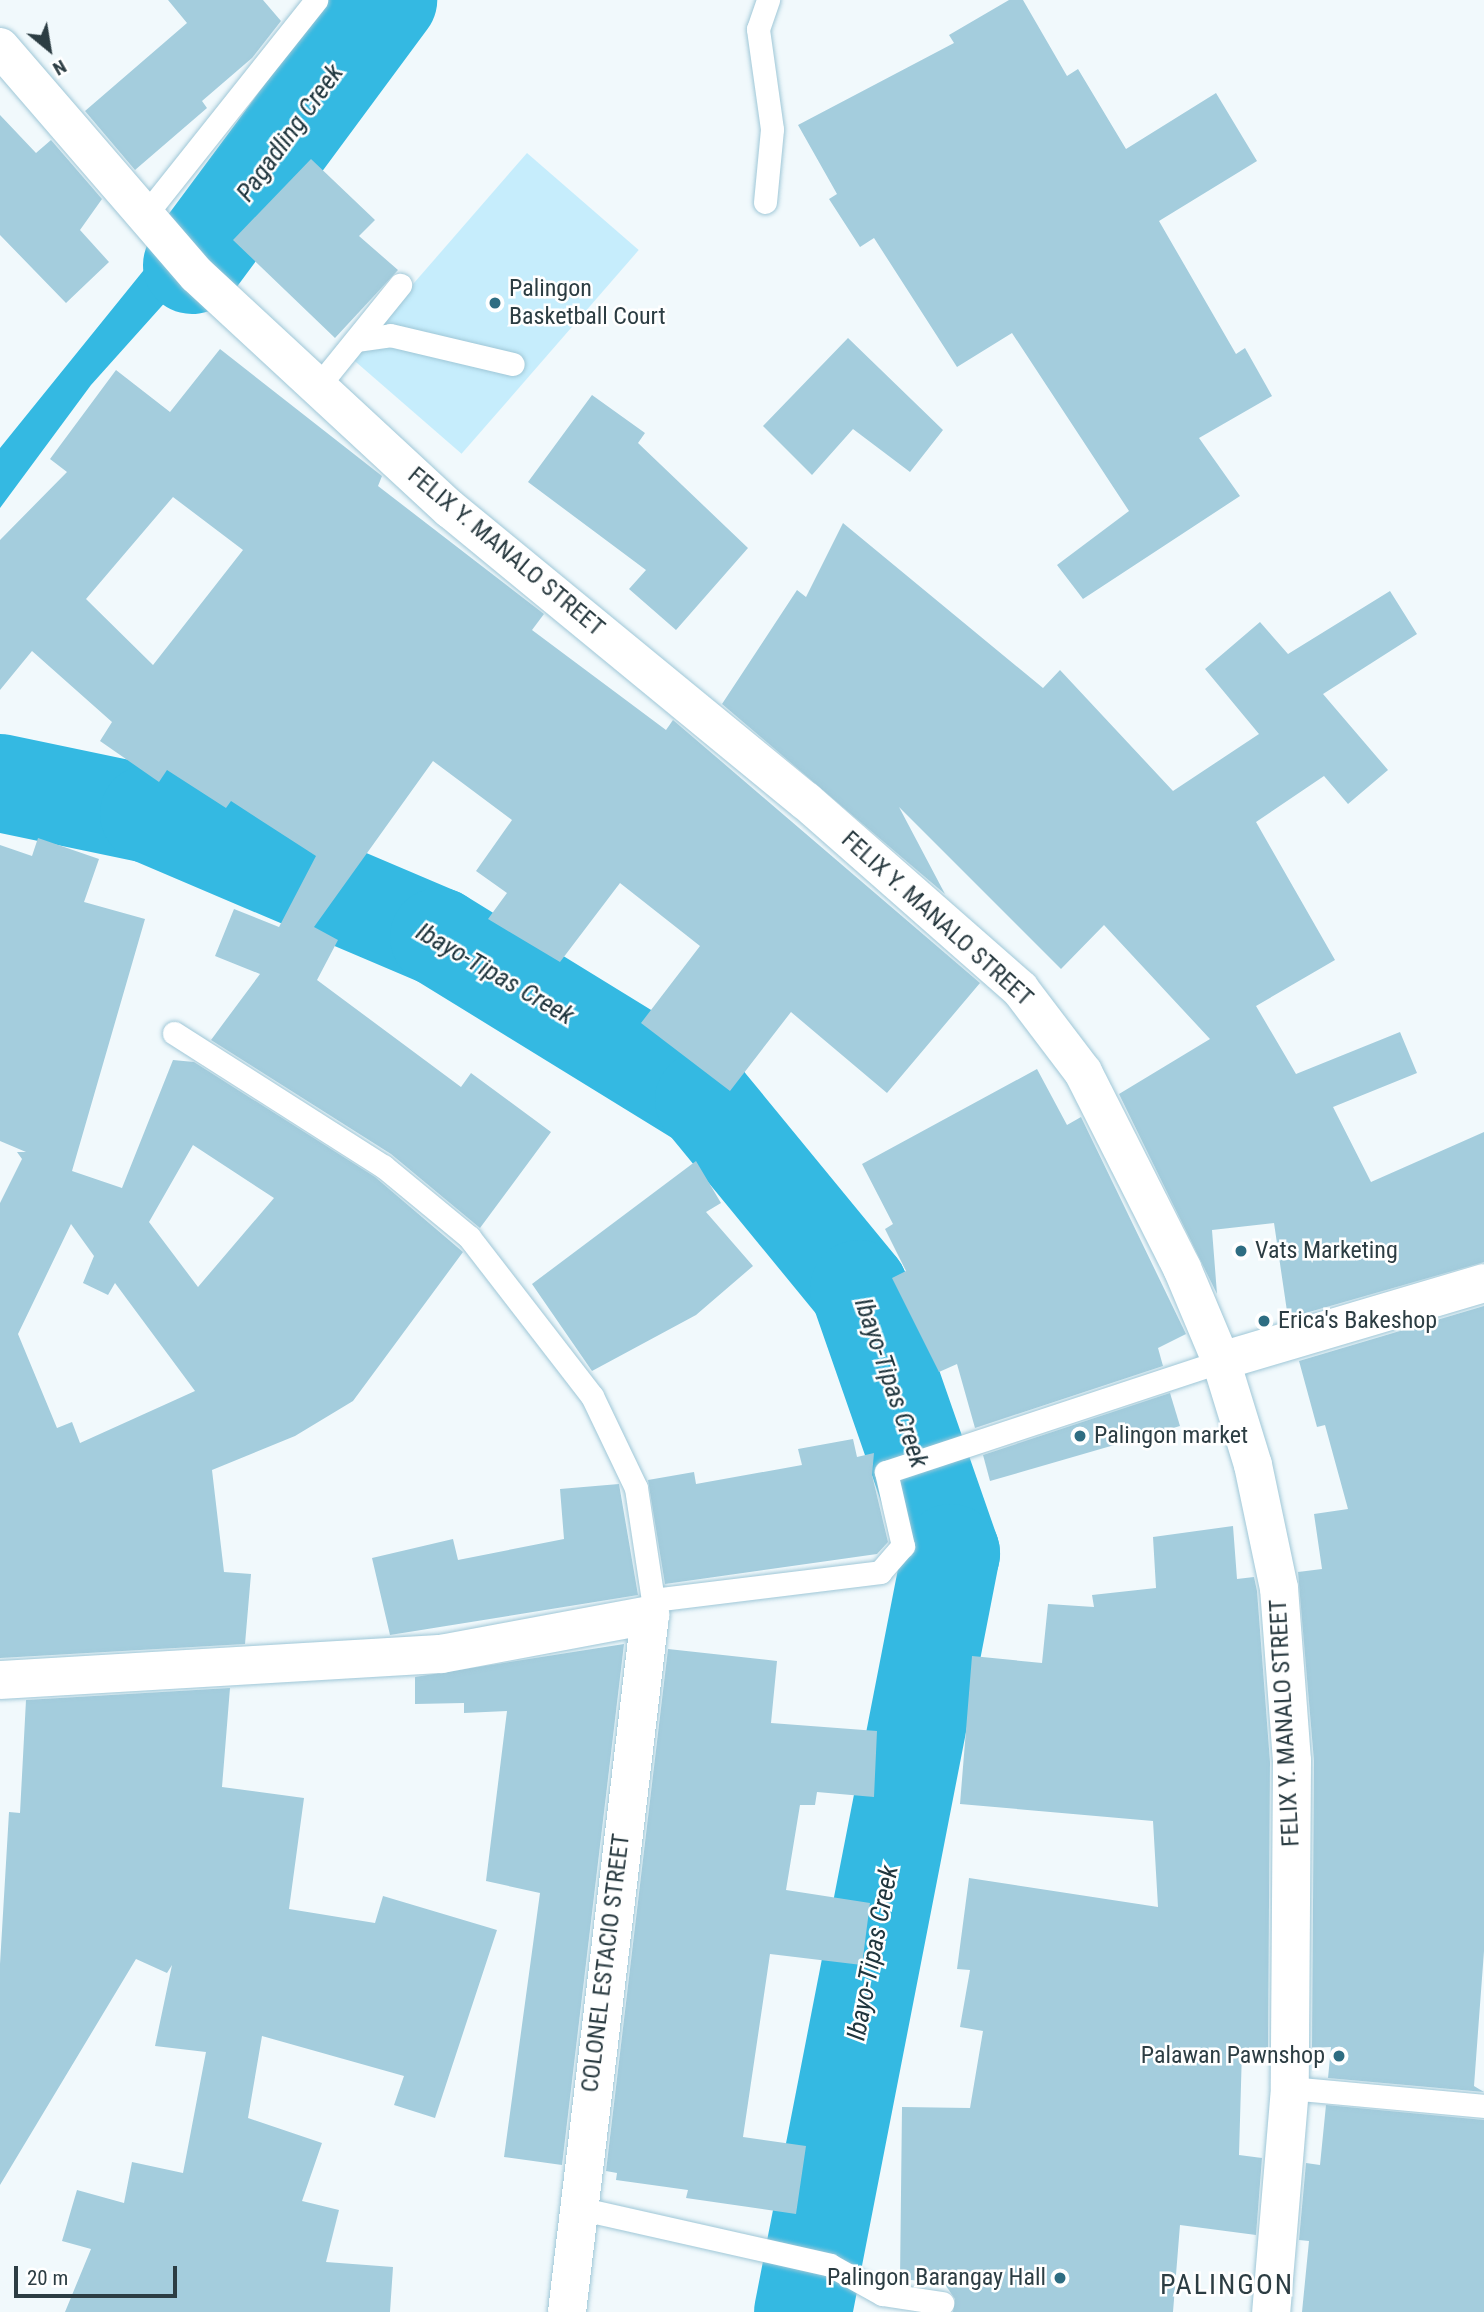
<!DOCTYPE html>
<html>
<head>
<meta charset="utf-8">
<style>
	body { margin:0 }
	#map { position:relative; width:1484px; height:2312px; overflow:hidden; background:#f1f9fc; font-family:"Roboto Condensed",sans-serif }
	div>[style] { position:absolute }
	.green>* { inset:0; background:#c6edfc; transform-origin:0 0 }
	.water>* { inset:0; background:#34b9e2 }
	.river>* { height:98px; margin:-49px; padding:0 49px; transform-origin:49px; border-radius:49px; background:#34b9e2 }
	.building>* { inset:0; background:#a4cddd }
	.roads { filter:drop-shadow(0 0 2px #9fc7d7) drop-shadow(0 0 2px #9fc7d7) }
	.service>* { height:23px; margin:-11.5px; padding:0 11.5px; transform-origin:11.5px; border-radius:11.5px; background:#fff }
	.minor>* { height:38px; margin:-19px; padding:0 19px; transform-origin:19px; border-radius:19px; background:#fff }
	.tertiary>* { height:38px; margin:-19px; padding:0 19px; transform-origin:19px; border-radius:19px; background:#fff }
	.secondary>* { height:38px; margin:-19px; padding:0 19px; transform-origin:19px; border-radius:19px; background:#fff }
	.dots>* { width:19px; height:19px; translate:-50% -50%; box-sizing:border-box; border:4px solid #fff; border-radius:50% }
	span { translate:-50% -50%; white-space:nowrap; text-align:center; line-height:1.15; -webkit-text-stroke:5px #fff; paint-order:stroke }
	.poi-label { font-size:24px; color:#2c3d43 }
	.left { translate:0 -50%; text-align:left }
	.right { translate:-100% -50%; text-align:right }
	.street-label { font-size:24px; color:#2c3d43 }
	.water-label { font-size:26px; color:#20363e; font-style:italic }
	.quarter-label { font-size:28px; color:#2c3d43; letter-spacing:2px }
	.north { position:absolute; left:14px; top:14px; width:70px; height:70px; -webkit-text-stroke:5px #fff; paint-order:stroke; rotate:150deg; font-size:19px; font-weight:700; line-height:28px; text-align:center; color:#2c3d43 }
	.north::after { content:''; display:block; margin:auto; width:24px; height:32px; background:#2c3d43; clip-path:polygon(50% 0,100% 100%,50% 72%,0 100%) }
	.scale { position:absolute; left:14px; top:2266px; width:163px; height:32px; box-sizing:border-box; border:4px solid #2c3d43; border-top:0; padding-left:9px; font-size:21px; line-height:24px; white-space:nowrap; color:#2c3d43; -webkit-text-stroke:5px #fff; paint-order:stroke }
</style>
</head>
<body>
<div id="map">
	<div class="green">
		<div style="left:527px;top:153px;width:148px;height:270px;rotate:41deg"></div>
	</div>
	<div class="water">
		<div style="clip-path:polygon(156px 255px,186px 279px,91px 385px,0 508px,0 448px)"></div>
		<div style="clip-path:polygon(0 760px,90px 787px,76px 828px,0 810px)"></div>
	</div>
	<div class="river">
		<div style="left:192px;top:265px;width:330px;rotate:-53.5deg"></div>
		<div style="left:0;top:783px;width:152px;rotate:11.8deg"></div>
		<div style="left:149px;top:814px;width:315px;rotate:23deg"></div>
		<div style="left:439px;top:937px;width:311px;rotate:31.6deg"></div>
		<div style="left:704px;top:1100px;width:244px;rotate:50.6deg"></div>
		<div style="left:859px;top:1289px;width:280px;rotate:70.8deg"></div>
		<div style="left:951px;top:1553px;width:773px;rotate:101.03deg"></div>
	</div>
	<div class="building">
		<div style="clip-path:polygon(168px 0,263px 0,281px 21px,252px 58px,202px 101px,207px 108px,135px 170px,85px 111px,187px 23px)"></div>
		<div style="clip-path:polygon(1009px 0,1023px 0,1067px 76px,1078px 69px,1126px 149px,1216px 93px,1257px 161px,1159px 221px,1236px 354px,1245px 348px,1272px 396px,1199px 438px,1240px 496px,1083px 599px,1057px 565px,1129px 511px,1012px 333px,957px 367px,874px 238px,860px 247px,829px 199px,837px 194px,798px 125px,954px 43px,949px 35px)"></div>
		<div style="clip-path:polygon(0 115px,36px 153px,51px 140px,102px 199px,80px 230px,109px 262px,66px 303px,0 235px)"></div>
		<div style="clip-path:polygon(311px 159px,375px 220px,359px 236px,398px 270px,335px 338px,233px 240px)"></div>
		<div style="clip-path:polygon(848px 338px,943px 430px,910px 472px,853px 429px,812px 475px,763px 426px)"></div>
		<div style="clip-path:polygon(evenodd,220px 349px,382px 476px,378px 486px,544px 614px,532px 630px,666px 730px,673px 720px,980px 983px,887px 1093px,791px 1012px,730px 1091px,641px 1023px,700px 946px,620px 883px,560px 962px,488px 919px,507px 893px,476px 871px,512px 820px,433px 761px,314px 927px,338px 940px,317px 980px,461px 1087px,471px 1073px,551px 1132px,480px 1228px,391px 1154px,211px 1040px,260px 974px,215px 956px,234px 909px,279px 927px,316px 856px,231px 801px,226px 808px,167px 770px,159px 782px,100px 741px,112px 722px,32px 651px,0 690px,0 540px,67px 472px,50px 459px,116px 370px,170px 412px,220px 349px,173px 497px,243px 550px,153px 665px,86px 599px,173px 497px)"></div>
		<div style="clip-path:polygon(592px 395px,645px 433px,638px 443px,748px 548px,676px 630px,629px 589px,646px 570px,528px 482px)"></div>
		<div style="clip-path:polygon(843px 523px,1043px 688px,1060px 670px,1173px 791px,1259px 734px,1205px 669px,1260px 622px,1288px 654px,1390px 591px,1417px 634px,1323px 694px,1388px 770px,1348px 804px,1324px 776px,1256px 822px,1335px 960px,1256px 1006px,1296px 1074px,1400px 1032px,1417px 1073px,1333px 1107px,1371px 1182px,1484px 1132px,1484px 1262px,1288px 1318px,1274px 1223px,1212px 1230px,1217px 1294px,1119px 1094px,1210px 1039px,1104px 925px,1061px 969px,899px 807px,945px 894px,722px 704px,797px 590px,806px 597px)"></div>
		<div style="clip-path:polygon(evenodd,38px 838px,99px 859px,84px 902px,145px 919px,72px 1171px,122px 1188px,173px 1060px,194px 1062px,375px 1177px,463px 1252px,353px 1401px,295px 1436px,212px 1470px,224px 1572px,251px 1574px,245px 1644px,0 1658px,0 1203px,22px 1159px,17px 1152px,26px 1152px,0 1141px,0 845px,32px 856px,38px 838px,193px 1145px,274px 1198px,198px 1287px,149px 1222px,193px 1145px,38px 838px,71px 1224px,94px 1256px,83px 1283px,108px 1295px,115px 1283px,195px 1391px,80px 1443px,72px 1422px,57px 1428px,18px 1334px,71px 1224px)"></div>
		<div style="clip-path:polygon(1037px 1069px,1067px 1125px,1081px 1117px,1186px 1334px,1158px 1348px,1163px 1366px,975px 1428px,957px 1364px,939px 1372px,892px 1278px,906px 1271px,885px 1229px,893px 1224px,862px 1164px)"></div>
		<div style="clip-path:polygon(696px 1161px,721px 1203px,706px 1212px,753px 1266px,696px 1315px,592px 1371px,532px 1284px)"></div>
		<div style="clip-path:polygon(1484px 1306px,1484px 1951px,1474px 2086px,1484px 2092px,1328px 2078px,1331px 2047px,1312px 2048px,1314px 1761px,1298px 1572px,1322px 1569px,1314px 1514px,1348px 1509px,1325px 1425px,1317px 1427px,1299px 1361px)"></div>
		<div style="clip-path:polygon(1170px 1393px,1180px 1426px,990px 1481px,983px 1455px)"></div>
		<div style="clip-path:polygon(853px 1439px,857px 1457px,874px 1453px,872px 1475px,888px 1542px,877px 1554px,665px 1584px,648px 1480px,694px 1472px,696px 1484px,802px 1465px,798px 1449px)"></div>
		<div style="clip-path:polygon(619px 1484px,638px 1595px,390px 1635px,372px 1558px,453px 1539px,458px 1560px,564px 1539px,560px 1489px)"></div>
		<div style="clip-path:polygon(1233px 1526px,1237px 1579px,1254px 1577px,1257px 1591px,1270px 1762px,1268px 2049px,1242px 2050px,1239px 2155px,1262px 2158px,1256px 2235px,1180px 2225px,1173px 2312px,953px 2312px,955px 2299px,944px 2283px,900px 2279px,902px 2107px,970px 2108px,983px 2031px,960px 2027px,970px 1970px,957px 1969px,969px 1878px,1158px 1907px,1153px 1821px,960px 1804px,972px 1656px,1042px 1663px,1048px 1604px,1094px 1607px,1092px 1595px,1156px 1588px,1153px 1537px)"></div>
		<div style="clip-path:polygon(624px 1644px,562px 2165px,504px 2157px,540px 1893px,486px 1881px,507px 1711px,464px 1713px,464px 1703px,415px 1704px,415px 1677px)"></div>
		<div style="clip-path:polygon(668px 1649px,777px 1661px,771px 1723px,877px 1731px,874px 1797px,817px 1792px,815px 1805px,800px 1805px,786px 1890px,870px 1903px,862px 1965px,770px 1954px,743px 2137px,806px 2146px,796px 2214px,686px 2198px,688px 2190px,616px 2180px,617px 2173px,606px 2171px)"></div>
		<div style="clip-path:polygon(230px 1688px,222px 1787px,304px 1798px,289px 1909px,375px 1923px,383px 1896px,497px 1930px,435px 2118px,394px 2105px,404px 2076px,262px 2036px,248px 2118px,322px 2143px,302px 2201px,339px 2210px,326px 2262px,393px 2267px,390px 2312px,65px 2312px,91px 2249px,62px 2241px,77px 2190px,124px 2203px,132px 2162px,183px 2173px,206px 2052px,155px 2046px,172px 1965px,167px 1973px,136px 1959px,0 2185px,0 1964px,9px 1812px,20px 1813px,26px 1700px)"></div>
		<div style="clip-path:polygon(1326px 2105px,1484px 2120px,1484px 2312px,1302px 2312px,1309px 2241px,1299px 2240px,1306px 2163px,1320px 2165px)"></div>
	</div>
	<div class="roads">
		<div class="service">
			<div style="left:765px;top:202px;width:73px;rotate:-84.5deg"></div>
			<div style="left:772px;top:129px;width:101px;rotate:-98deg"></div>
			<div style="left:758px;top:29px;width:31px;rotate:-71deg"></div>
			<div style="left:142px;top:219px;width:280px;rotate:-51.5deg"></div>
			<div style="left:356px;top:340px;width:34px;rotate:-8deg"></div>
			<div style="left:390px;top:335px;width:126px;rotate:13.3deg"></div>
			<div style="left:319px;top:385px;width:129px;rotate:-51deg"></div>
			<div style="left:174px;top:1033px;width:248px;rotate:32.5deg"></div>
			<div style="left:383px;top:1166px;width:112px;rotate:39.5deg"></div>
			<div style="left:469px;top:1237px;width:201px;rotate:52.3deg"></div>
			<div style="left:592px;top:1396px;width:102px;rotate:64.4deg"></div>
			<div style="left:636px;top:1488px;width:113px;rotate:81.4deg"></div>
			<div style="left:653px;top:1600px;width:15px;rotate:101deg"></div>
			<div style="left:653px;top:1600px;width:229px;rotate:-7deg"></div>
			<div style="left:880px;top:1572px;width:35px;rotate:-49deg"></div>
			<div style="left:903px;top:1546px;width:76px;rotate:-102.9deg"></div>
			<div style="left:886px;top:1472px;width:353px;rotate:-18.3deg"></div>
			<div style="left:1290px;top:2088px;width:195px;rotate:5.3deg"></div>
			<div style="left:578px;top:2208px;width:258px;rotate:12.7deg"></div>
			<div style="left:830px;top:2265px;width:60px;rotate:29.1deg"></div>
			<div style="left:882px;top:2294px;width:61px;rotate:8.5deg"></div>
		</div>
		<div class="minor">
			<div style="left:0;top:1680px;width:442px;rotate:-3.4deg"></div>
			<div style="left:441px;top:1654px;width:213px;rotate:-10.6deg"></div>
			<div style="left:650px;top:1615px;width:702px;rotate:96.79deg"></div>
		</div>
		<div class="tertiary">
			<div style="left:1221px;top:1361px;width:274px;rotate:-16.5deg"></div>
		</div>
		<div class="secondary">
			<div style="left:0;top:47px;width:301px;rotate:49.2deg"></div>
			<div style="left:197px;top:275px;width:345px;rotate:42.8deg"></div>
			<div style="left:450px;top:509px;width:460px;rotate:39.4deg"></div>
			<div style="left:806px;top:801px;width:285px;rotate:41.3deg"></div>
			<div style="left:1020px;top:989px;width:104px;rotate:52.8deg"></div>
			<div style="left:1083px;top:1072px;width:220px;rotate:63.2deg"></div>
			<div style="left:1182px;top:1268px;width:101px;rotate:67.2deg"></div>
			<div style="left:1221px;top:1361px;width:109px;rotate:72.9deg"></div>
			<div style="left:1253px;top:1465px;width:126px;rotate:78.1deg"></div>
			<div style="left:1279px;top:1588px;width:173px;rotate:85.7deg"></div>
			<div style="left:1292px;top:1761px;width:327px;rotate:90.4deg"></div>
			<div style="left:1290px;top:2088px;width:225px;rotate:94.8deg"></div>
		</div>
	</div>
	<div class="dots">
		<div style="left:495px;top:303px;background:#2e6d82"></div>
		<div style="left:1241px;top:1251px;background:#2e6d82"></div>
		<div style="left:1264px;top:1321px;background:#2e6d82"></div>
		<div style="left:1080px;top:1436px;background:#2e6d82"></div>
		<div style="left:1339px;top:2056px;background:#2e6d82"></div>
		<div style="left:1060px;top:2278px;background:#2e6d82"></div>
	</div>
	<div class="poi-label">
		<span class="left" style="left:509px;top:303px">Palingon<br>Basketball Court</span>
		<span class="left" style="left:1255px;top:1251px">Vats Marketing</span>
		<span class="left" style="left:1278px;top:1321px">Erica's Bakeshop</span>
		<span class="left" style="left:1094px;top:1436px">Palingon market</span>
		<span class="right" style="left:1325px;top:2056px">Palawan Pawnshop</span>
		<span class="right" style="left:1046px;top:2278px">Palingon Barangay Hall</span>
	</div>
	<div class="street-label">
		<span style="left:506px;top:552px;rotate:40deg">FELIX Y. MANALO STREET</span>
		<span style="left:937px;top:919px;rotate:42deg">FELIX Y. MANALO STREET</span>
		<span style="left:1285px;top:1723px;rotate:-93deg">FELIX Y. MANALO STREET</span>
		<span style="left:606px;top:1963px;rotate:-83deg">COLONEL ESTACIO STREET</span>
	</div>
	<div class="water-label">
		<span style="left:290px;top:133px;rotate:-54deg">Pagadling Creek</span>
		<span style="left:495px;top:974px;rotate:30deg">Ibayo-Tipas Creek</span>
		<span style="left:891px;top:1383px;rotate:71deg">Ibayo-Tipas Creek</span>
		<span style="left:873px;top:1953px;rotate:-79deg">Ibayo-Tipas Creek</span>
	</div>
	<div class="quarter-label">
		<span style="left:1227px;top:2285px">PALINGON</span>
	</div>
	<div class="north">N</div>
	<div class="scale">20 m</div>
</div>
</body>
</html>
